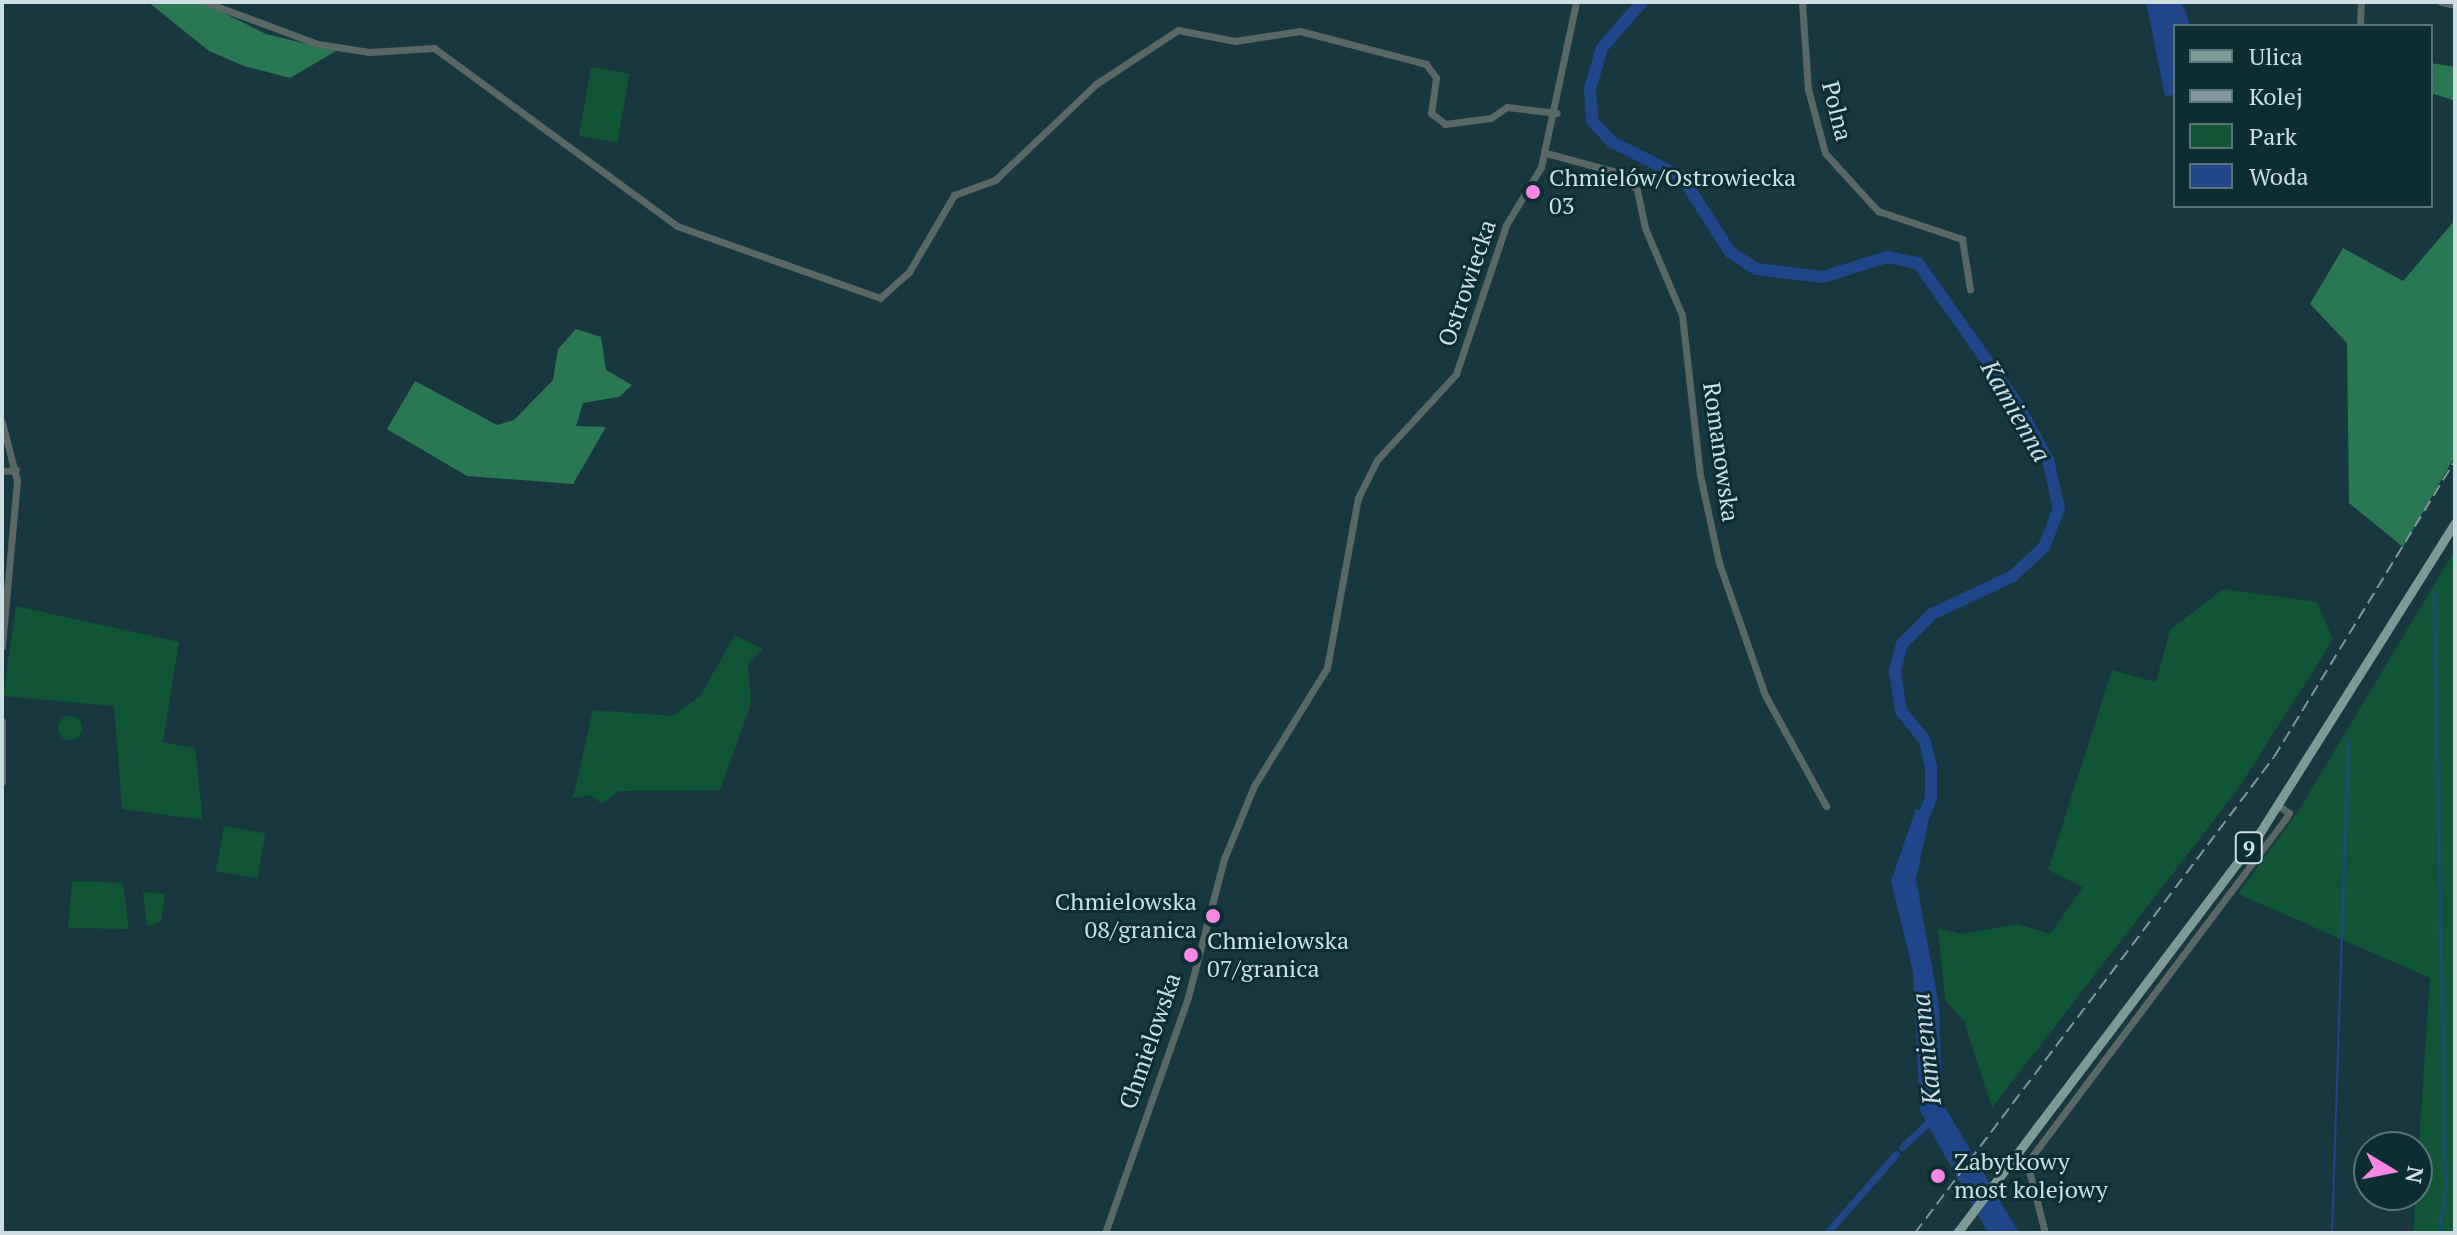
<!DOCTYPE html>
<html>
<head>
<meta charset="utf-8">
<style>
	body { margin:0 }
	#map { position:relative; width:2457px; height:1235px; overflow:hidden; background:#17383e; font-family:"PT Serif",serif }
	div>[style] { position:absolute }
	.green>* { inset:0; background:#115537; transform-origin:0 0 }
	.round { border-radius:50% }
	.forest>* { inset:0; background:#2a7753 }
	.water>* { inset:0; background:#1f4689 }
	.stream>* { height:2px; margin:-1px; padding:0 1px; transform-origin:1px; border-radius:1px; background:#1f4689 }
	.canal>* { height:7px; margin:-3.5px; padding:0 3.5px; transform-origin:3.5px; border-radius:3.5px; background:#1f4689 }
	.river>* { height:12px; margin:-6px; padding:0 6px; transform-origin:6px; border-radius:6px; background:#1f4689 }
	.minor>* { height:7px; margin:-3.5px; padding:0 3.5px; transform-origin:3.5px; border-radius:3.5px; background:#596765 }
	.major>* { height:9px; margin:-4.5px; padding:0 4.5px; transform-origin:4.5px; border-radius:4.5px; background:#7d9b96 }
	.rail>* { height:2px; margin-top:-1px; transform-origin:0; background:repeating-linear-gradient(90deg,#80989d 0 12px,transparent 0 18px) }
	.dots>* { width:22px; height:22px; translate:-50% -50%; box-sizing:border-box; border:4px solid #0b2e33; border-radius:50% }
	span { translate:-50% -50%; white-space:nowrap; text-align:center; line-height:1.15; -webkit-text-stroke:6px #0b2e33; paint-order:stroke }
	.shield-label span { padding:2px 6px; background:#0b2e33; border:2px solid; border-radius:6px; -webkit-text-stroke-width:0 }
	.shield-label { font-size:22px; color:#cddfe2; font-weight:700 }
	.street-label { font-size:24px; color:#cddfe2 }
	.poi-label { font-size:24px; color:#cddfe2 }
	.left { translate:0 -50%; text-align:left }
	.right { translate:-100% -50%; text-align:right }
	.water-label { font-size:26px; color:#cdd9ec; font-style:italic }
	.frame { position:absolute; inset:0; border:4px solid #cddfe2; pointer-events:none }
	.legend { position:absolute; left:2173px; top:24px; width:260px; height:184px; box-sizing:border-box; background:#0b2e33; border:2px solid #597579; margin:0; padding:10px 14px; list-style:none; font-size:24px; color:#cddfe2 }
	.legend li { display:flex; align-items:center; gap:16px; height:40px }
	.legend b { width:40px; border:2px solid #597579 }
	.north { position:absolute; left:2353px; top:1131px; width:80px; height:80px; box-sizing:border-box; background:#0b2e33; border:2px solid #597579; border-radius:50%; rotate:100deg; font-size:22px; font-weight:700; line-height:32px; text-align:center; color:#cddfe2 }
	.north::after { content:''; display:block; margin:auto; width:28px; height:36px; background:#fc86e3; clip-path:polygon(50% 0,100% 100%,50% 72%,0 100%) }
</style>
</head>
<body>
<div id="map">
	<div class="green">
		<div style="left:591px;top:67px;width:39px;height:70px;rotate:10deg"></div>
		<div style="clip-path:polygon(2455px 550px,2455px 1233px,2413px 1233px,2430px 978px,2238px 894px,2299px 810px)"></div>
		<div style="clip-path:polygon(2223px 589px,2317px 602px,2333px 640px,2238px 789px,1992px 1108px,1964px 1021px,1945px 1000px,1938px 928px,1962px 934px,2018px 924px,2050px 934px,2083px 887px,2048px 870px,2112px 670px,2156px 682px,2170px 630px)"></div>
		<div style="clip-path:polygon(16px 606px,179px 642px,163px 742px,195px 748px,203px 820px,122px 809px,114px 706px,3px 696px)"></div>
		<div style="clip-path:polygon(735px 635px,763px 649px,748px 664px,751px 704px,720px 790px,619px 791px,602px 804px,591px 795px,573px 798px,593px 710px,673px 716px,700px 696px)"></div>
		<div class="round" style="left:58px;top:716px;width:24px;height:24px"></div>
		<div style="left:224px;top:826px;width:42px;height:46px;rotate:10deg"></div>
		<div style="clip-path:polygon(72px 881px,123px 883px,129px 929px,68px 928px)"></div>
		<div style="clip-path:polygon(143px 892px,165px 894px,161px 922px,147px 926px)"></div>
	</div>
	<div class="forest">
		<div style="clip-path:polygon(148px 2px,202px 2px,266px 34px,336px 51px,290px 78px,244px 66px,209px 51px)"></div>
		<div style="clip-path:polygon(2431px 63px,2455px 67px,2455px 101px,2431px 93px)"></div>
		<div style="clip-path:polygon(2455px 220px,2455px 456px,2403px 547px,2349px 503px,2347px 343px,2310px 304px,2343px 248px,2403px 281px)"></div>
		<div style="clip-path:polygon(576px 329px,601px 337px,606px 370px,632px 385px,619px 397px,583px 403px,576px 426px,606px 427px,573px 484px,467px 476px,387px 429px,415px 381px,497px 425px,514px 420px,553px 380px,558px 349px)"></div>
	</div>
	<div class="water">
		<div style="clip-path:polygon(2146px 2px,2180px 2px,2186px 12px,2190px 26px,2175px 26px,2175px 95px,2165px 96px)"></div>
		<div style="clip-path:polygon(1916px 809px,1930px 814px,1916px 879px,1939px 1006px,1942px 1102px,2019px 1233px,1988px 1233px,1920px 1111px,1913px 972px,1891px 881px)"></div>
	</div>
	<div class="stream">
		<div style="left:2px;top:449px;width:8px;rotate:90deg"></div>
		<div style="left:2px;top:502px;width:23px;rotate:90deg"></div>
		<div style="left:2434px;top:593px;width:598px;rotate:88.85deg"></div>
		<div style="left:2446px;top:1191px;width:43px;rotate:99.5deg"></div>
		<div style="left:2020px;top:1232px;width:8px"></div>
		<div style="left:2332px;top:1233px;width:493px;rotate:-88.1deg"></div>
	</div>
	<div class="canal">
		<div style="left:1902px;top:1147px;width:41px;rotate:-43deg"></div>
		<div style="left:1827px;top:1233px;width:105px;rotate:-48.9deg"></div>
	</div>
	<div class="river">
		<div style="left:1642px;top:2px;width:61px;rotate:131deg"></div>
		<div style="left:1602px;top:48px;width:43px;rotate:106.3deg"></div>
		<div style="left:1590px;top:89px;width:32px;rotate:86deg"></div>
		<div style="left:1592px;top:121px;width:29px;rotate:46deg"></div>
		<div style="left:1612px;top:142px;width:78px;rotate:26.6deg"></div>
		<div style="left:1682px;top:177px;width:89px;rotate:57.4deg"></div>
		<div style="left:1730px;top:252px;width:31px;rotate:33deg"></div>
		<div style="left:1756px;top:269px;width:67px;rotate:6.8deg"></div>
		<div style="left:1823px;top:277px;width:67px;rotate:-17.4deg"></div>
		<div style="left:1887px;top:257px;width:32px;rotate:11deg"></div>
		<div style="left:1918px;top:263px;width:174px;rotate:54.8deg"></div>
		<div style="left:2018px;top:405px;width:63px;rotate:61.4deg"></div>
		<div style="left:2048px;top:460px;width:49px;rotate:77.1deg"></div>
		<div style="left:2059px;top:508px;width:42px;rotate:111deg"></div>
		<div style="left:2044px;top:547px;width:42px;rotate:136.9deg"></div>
		<div style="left:2013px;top:576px;width:89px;rotate:154.9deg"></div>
		<div style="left:1932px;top:614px;width:42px;rotate:135deg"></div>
		<div style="left:1902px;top:644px;width:28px;rotate:105deg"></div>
		<div style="left:1895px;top:671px;width:40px;rotate:81.5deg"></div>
		<div style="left:1901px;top:711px;width:38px;rotate:51deg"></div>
		<div style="left:1925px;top:741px;width:27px;rotate:77deg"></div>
		<div style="left:1931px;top:767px;width:31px;rotate:90deg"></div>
		<div style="left:1931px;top:798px;width:31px;rotate:112deg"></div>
	</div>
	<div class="minor">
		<div style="left:205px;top:2px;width:121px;rotate:20.4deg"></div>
		<div style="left:318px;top:44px;width:52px;rotate:8.9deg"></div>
		<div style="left:369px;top:52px;width:65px;rotate:-3.5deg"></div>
		<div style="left:434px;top:48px;width:301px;rotate:36.2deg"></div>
		<div style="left:677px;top:226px;width:215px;rotate:19.5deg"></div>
		<div style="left:880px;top:298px;width:39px;rotate:-42deg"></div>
		<div style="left:909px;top:272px;width:89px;rotate:-59.7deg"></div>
		<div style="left:954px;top:195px;width:44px;rotate:-20.1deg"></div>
		<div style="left:995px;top:180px;width:139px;rotate:-43.5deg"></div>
		<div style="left:1096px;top:84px;width:98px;rotate:-33.4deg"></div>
		<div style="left:1178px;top:30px;width:58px;rotate:10.9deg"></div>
		<div style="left:1235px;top:41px;width:66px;rotate:-8.7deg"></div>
		<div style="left:1300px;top:31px;width:130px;rotate:14.7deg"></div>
		<div style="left:1426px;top:64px;width:17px;rotate:54deg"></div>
		<div style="left:1436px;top:78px;width:35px;rotate:98deg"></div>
		<div style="left:1431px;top:113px;width:18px;rotate:38deg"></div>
		<div style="left:1445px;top:124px;width:46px;rotate:-7.4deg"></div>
		<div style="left:1491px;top:118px;width:19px;rotate:-35deg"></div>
		<div style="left:1507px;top:107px;width:50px;rotate:6.8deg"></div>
		<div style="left:1802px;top:2px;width:87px;rotate:86.1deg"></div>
		<div style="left:1808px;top:89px;width:66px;rotate:75.1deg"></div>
		<div style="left:1825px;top:153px;width:79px;rotate:47.6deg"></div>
		<div style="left:1878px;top:211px;width:89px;rotate:18.4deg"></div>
		<div style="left:1962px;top:239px;width:51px;rotate:80.9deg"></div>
		<div style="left:2441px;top:2px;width:14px;rotate:12deg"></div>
		<div style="left:2360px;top:26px;width:24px;rotate:-88deg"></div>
		<div style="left:1546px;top:153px;width:81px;rotate:15.1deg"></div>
		<div style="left:1624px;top:174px;width:21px;rotate:51deg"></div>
		<div style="left:1637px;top:190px;width:39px;rotate:78deg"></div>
		<div style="left:1645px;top:228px;width:95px;rotate:67deg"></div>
		<div style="left:1682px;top:315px;width:161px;rotate:83.6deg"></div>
		<div style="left:1700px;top:475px;width:90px;rotate:77.8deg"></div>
		<div style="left:1719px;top:563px;width:140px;rotate:70.8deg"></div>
		<div style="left:1765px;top:695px;width:127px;rotate:61.2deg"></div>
		<div style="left:2px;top:422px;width:61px;rotate:75.7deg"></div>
		<div style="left:17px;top:481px;width:166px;rotate:95.2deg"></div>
		<div style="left:2px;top:471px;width:14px;rotate:-4deg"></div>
		<div style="left:2px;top:721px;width:61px;rotate:90deg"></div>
		<div style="left:1105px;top:1233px;width:250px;rotate:-70.6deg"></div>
		<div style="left:1188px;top:997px;width:143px;rotate:-75.4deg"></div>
		<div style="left:1224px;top:859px;width:79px;rotate:-67.7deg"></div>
		<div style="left:1254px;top:786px;width:139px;rotate:-58.3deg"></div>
		<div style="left:1327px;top:668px;width:173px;rotate:-79.7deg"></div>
		<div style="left:1358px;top:498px;width:42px;rotate:-63.4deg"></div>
		<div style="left:1377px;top:460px;width:117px;rotate:-47.4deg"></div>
		<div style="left:1456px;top:374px;width:157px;rotate:-71.4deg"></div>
		<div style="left:1506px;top:225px;width:68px;rotate:-58.9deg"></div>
		<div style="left:1541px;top:167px;width:169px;rotate:-78deg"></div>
		<div style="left:2045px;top:1233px;width:61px;rotate:-104.3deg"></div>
		<div style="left:2030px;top:1174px;width:19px;rotate:-81deg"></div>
		<div style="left:2033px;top:1155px;width:421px;rotate:-53.1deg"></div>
		<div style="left:2286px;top:818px;width:6px;rotate:-59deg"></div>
		<div style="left:2289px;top:813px;width:12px;rotate:-145deg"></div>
	</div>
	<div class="major">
		<div style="left:1957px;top:1233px;width:500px;rotate:-52.88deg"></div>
		<div style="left:2259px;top:834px;width:368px;rotate:-57.8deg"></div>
	</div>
	<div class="rail">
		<div style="left:1915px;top:1233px;width:596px;rotate:-52.98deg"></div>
		<div style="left:2274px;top:757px;width:347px;rotate:-58.6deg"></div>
	</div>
	<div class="dots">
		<div style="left:1533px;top:192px;background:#fc86e3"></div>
		<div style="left:1213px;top:916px;background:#fc86e3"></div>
		<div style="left:1191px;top:955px;background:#fc86e3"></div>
		<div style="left:1938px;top:1176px;background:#fc86e3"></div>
	</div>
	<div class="shield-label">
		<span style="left:2249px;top:848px">9</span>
	</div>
	<div class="street-label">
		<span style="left:1837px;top:111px;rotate:76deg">Polna</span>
		<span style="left:1467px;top:283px;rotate:-71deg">Ostrowiecka</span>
		<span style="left:1721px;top:452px;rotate:82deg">Romanowska</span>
		<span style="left:1150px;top:1041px;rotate:-71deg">Chmielowska</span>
	</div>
	<div class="poi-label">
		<span class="left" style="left:1549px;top:192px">Chmielów/Ostrowiecka<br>03</span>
		<span class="right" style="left:1197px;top:916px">Chmielowska<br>08/granica</span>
		<span class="left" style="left:1207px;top:955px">Chmielowska<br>07/granica</span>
		<span class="left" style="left:1954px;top:1176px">Zabytkowy<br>most kolejowy</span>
	</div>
	<div class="water-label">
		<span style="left:2016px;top:411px;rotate:60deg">Kamienna</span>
		<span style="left:1926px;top:1049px;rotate:-96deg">Kamienna</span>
	</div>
	<div class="frame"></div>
	<ul class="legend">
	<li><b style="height:10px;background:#7d9b96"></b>Ulica</li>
	<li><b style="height:10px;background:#80989d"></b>Kolej</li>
	<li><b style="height:22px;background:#115537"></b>Park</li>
	<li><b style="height:22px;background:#1f4689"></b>Woda</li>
	</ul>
	<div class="north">N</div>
</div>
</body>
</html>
